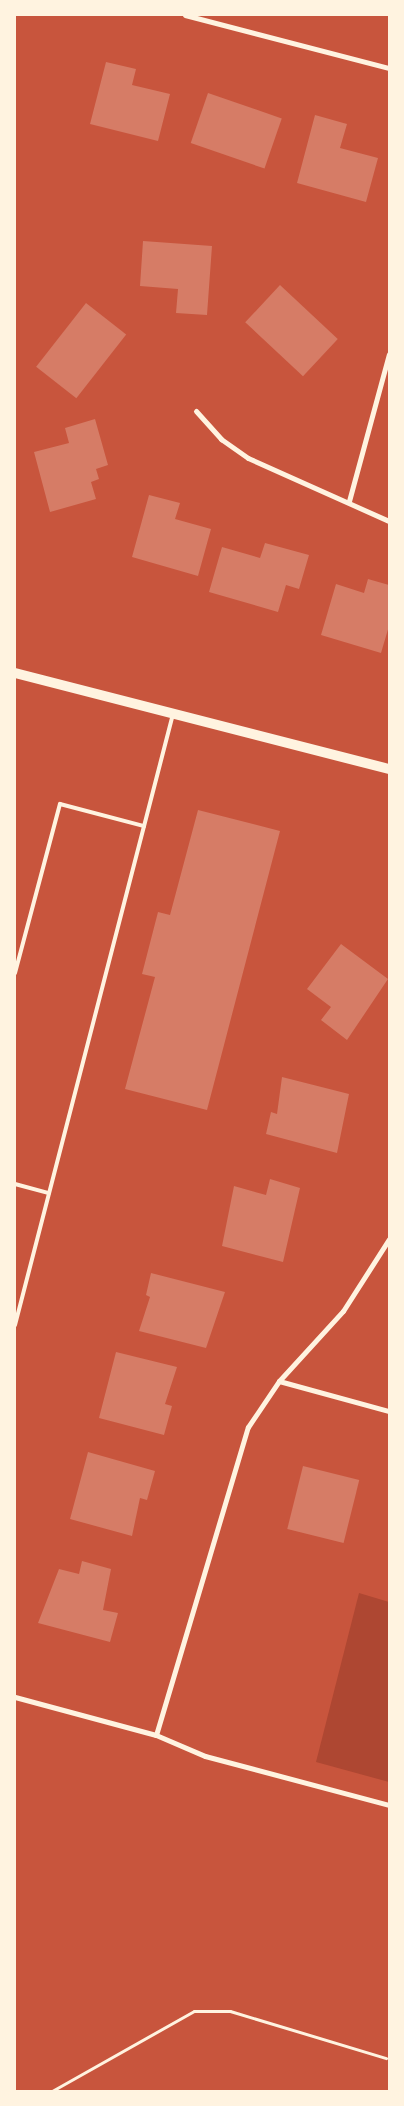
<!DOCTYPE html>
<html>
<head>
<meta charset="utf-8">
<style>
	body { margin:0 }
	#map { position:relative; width:404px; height:2106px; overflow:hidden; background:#c8553d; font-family:"Exo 2",sans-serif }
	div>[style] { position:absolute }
	.green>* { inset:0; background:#ae4732 }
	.building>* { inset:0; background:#d67c66; transform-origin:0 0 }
	.path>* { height:3px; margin:-1.5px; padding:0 1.5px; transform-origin:1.5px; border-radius:1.5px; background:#fff3e0 }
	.service>* { height:4px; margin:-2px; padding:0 2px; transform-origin:2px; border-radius:2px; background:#fff3e0 }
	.minor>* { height:5px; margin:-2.5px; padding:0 2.5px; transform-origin:2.5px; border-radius:2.5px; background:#fff3e0 }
	.secondary>* { height:10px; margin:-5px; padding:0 5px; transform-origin:5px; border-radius:5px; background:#fff3e0 }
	span { translate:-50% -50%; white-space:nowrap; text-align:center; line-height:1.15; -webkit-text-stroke:4px #fff3e0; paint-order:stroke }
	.frame { position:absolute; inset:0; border:16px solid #fff3e0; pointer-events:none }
</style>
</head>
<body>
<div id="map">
	<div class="green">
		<div style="clip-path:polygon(359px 1593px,389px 1602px,389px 1782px,316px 1762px)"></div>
	</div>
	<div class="building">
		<div style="clip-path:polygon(106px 62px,136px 69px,132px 85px,170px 94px,158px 141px,90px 124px)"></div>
		<div style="left:208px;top:93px;width:78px;height:53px;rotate:19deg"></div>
		<div style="clip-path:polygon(315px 115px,347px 124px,340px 148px,378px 158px,366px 202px,297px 183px)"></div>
		<div style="clip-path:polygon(143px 241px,212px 246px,207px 315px,176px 313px,178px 289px,140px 286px)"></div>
		<div style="left:280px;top:285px;width:79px;height:51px;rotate:43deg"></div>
		<div style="left:86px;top:303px;width:51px;height:81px;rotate:38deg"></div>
		<div style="clip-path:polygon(95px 419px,108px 465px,96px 469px,99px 479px,91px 482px,96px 499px,50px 512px,34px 452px,69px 443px,65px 428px)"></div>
		<div style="clip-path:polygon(149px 495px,180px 503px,175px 519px,211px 529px,198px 576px,132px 557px)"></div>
		<div style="clip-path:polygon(265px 543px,309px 555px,299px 589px,286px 585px,278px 612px,209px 592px,222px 547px,260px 558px)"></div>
		<div style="clip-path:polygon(368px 579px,389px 585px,389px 626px,381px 653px,321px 635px,336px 584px,364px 593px)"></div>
		<div style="clip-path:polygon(198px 810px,280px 831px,207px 1110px,125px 1089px,155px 977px,142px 974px,158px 912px,170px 915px)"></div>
		<div style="clip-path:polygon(341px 944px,388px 979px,347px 1040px,321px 1020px,331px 1007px,307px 989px)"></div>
		<div style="clip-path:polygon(282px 1077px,349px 1094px,337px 1153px,266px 1134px,271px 1112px,277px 1114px)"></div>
		<div style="clip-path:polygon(270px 1179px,300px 1188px,283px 1262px,222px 1246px,234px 1186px,266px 1195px)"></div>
		<div style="clip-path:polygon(151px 1273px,225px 1292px,206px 1348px,139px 1331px,150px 1297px,146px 1295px)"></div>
		<div style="clip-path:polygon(116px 1352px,177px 1367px,165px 1404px,172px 1406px,164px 1435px,99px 1418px)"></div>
		<div style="clip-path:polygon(88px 1452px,155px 1471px,147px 1500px,140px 1498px,132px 1536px,70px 1519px)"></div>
		<div style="left:303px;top:1466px;width:58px;height:65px;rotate:14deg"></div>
		<div style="clip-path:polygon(82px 1561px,111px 1569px,103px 1610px,118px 1613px,110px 1642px,38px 1623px,59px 1569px,79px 1574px)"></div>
	</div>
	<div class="path">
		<div style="left:52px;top:2091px;width:163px;rotate:-29.4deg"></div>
		<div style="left:194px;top:2011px;width:36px"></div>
		<div style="left:230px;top:2011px;width:163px;rotate:16.8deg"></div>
	</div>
	<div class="service">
		<div style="left:15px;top:973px;width:175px;rotate:-75.1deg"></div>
		<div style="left:60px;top:804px;width:87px;rotate:14.7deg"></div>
		<div style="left:15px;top:1184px;width:35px;rotate:15deg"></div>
		<div style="left:15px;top:1325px;width:631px;rotate:-75.5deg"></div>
	</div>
	<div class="minor">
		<div style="left:185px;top:15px;width:211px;rotate:14.6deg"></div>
		<div style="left:196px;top:411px;width:38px;rotate:48deg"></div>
		<div style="left:221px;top:439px;width:33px;rotate:35deg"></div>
		<div style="left:248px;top:458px;width:154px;rotate:24.1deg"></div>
		<div style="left:349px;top:501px;width:152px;rotate:-74.8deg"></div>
		<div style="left:279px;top:1381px;width:114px;rotate:15.3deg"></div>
		<div style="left:15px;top:1697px;width:146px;rotate:15.1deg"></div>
		<div style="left:156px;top:1735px;width:53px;rotate:23.2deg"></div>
		<div style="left:205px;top:1756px;width:190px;rotate:14.9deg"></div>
		<div style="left:156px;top:1735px;width:321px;rotate:-73.4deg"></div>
		<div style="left:248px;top:1427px;width:55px;rotate:-56deg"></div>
		<div style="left:279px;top:1381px;width:95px;rotate:-47.6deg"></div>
		<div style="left:343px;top:1311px;width:85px;rotate:-57.4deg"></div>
	</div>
	<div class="secondary">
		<div style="left:15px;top:673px;width:386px;rotate:14.4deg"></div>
	</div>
	<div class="frame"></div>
</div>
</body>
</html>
